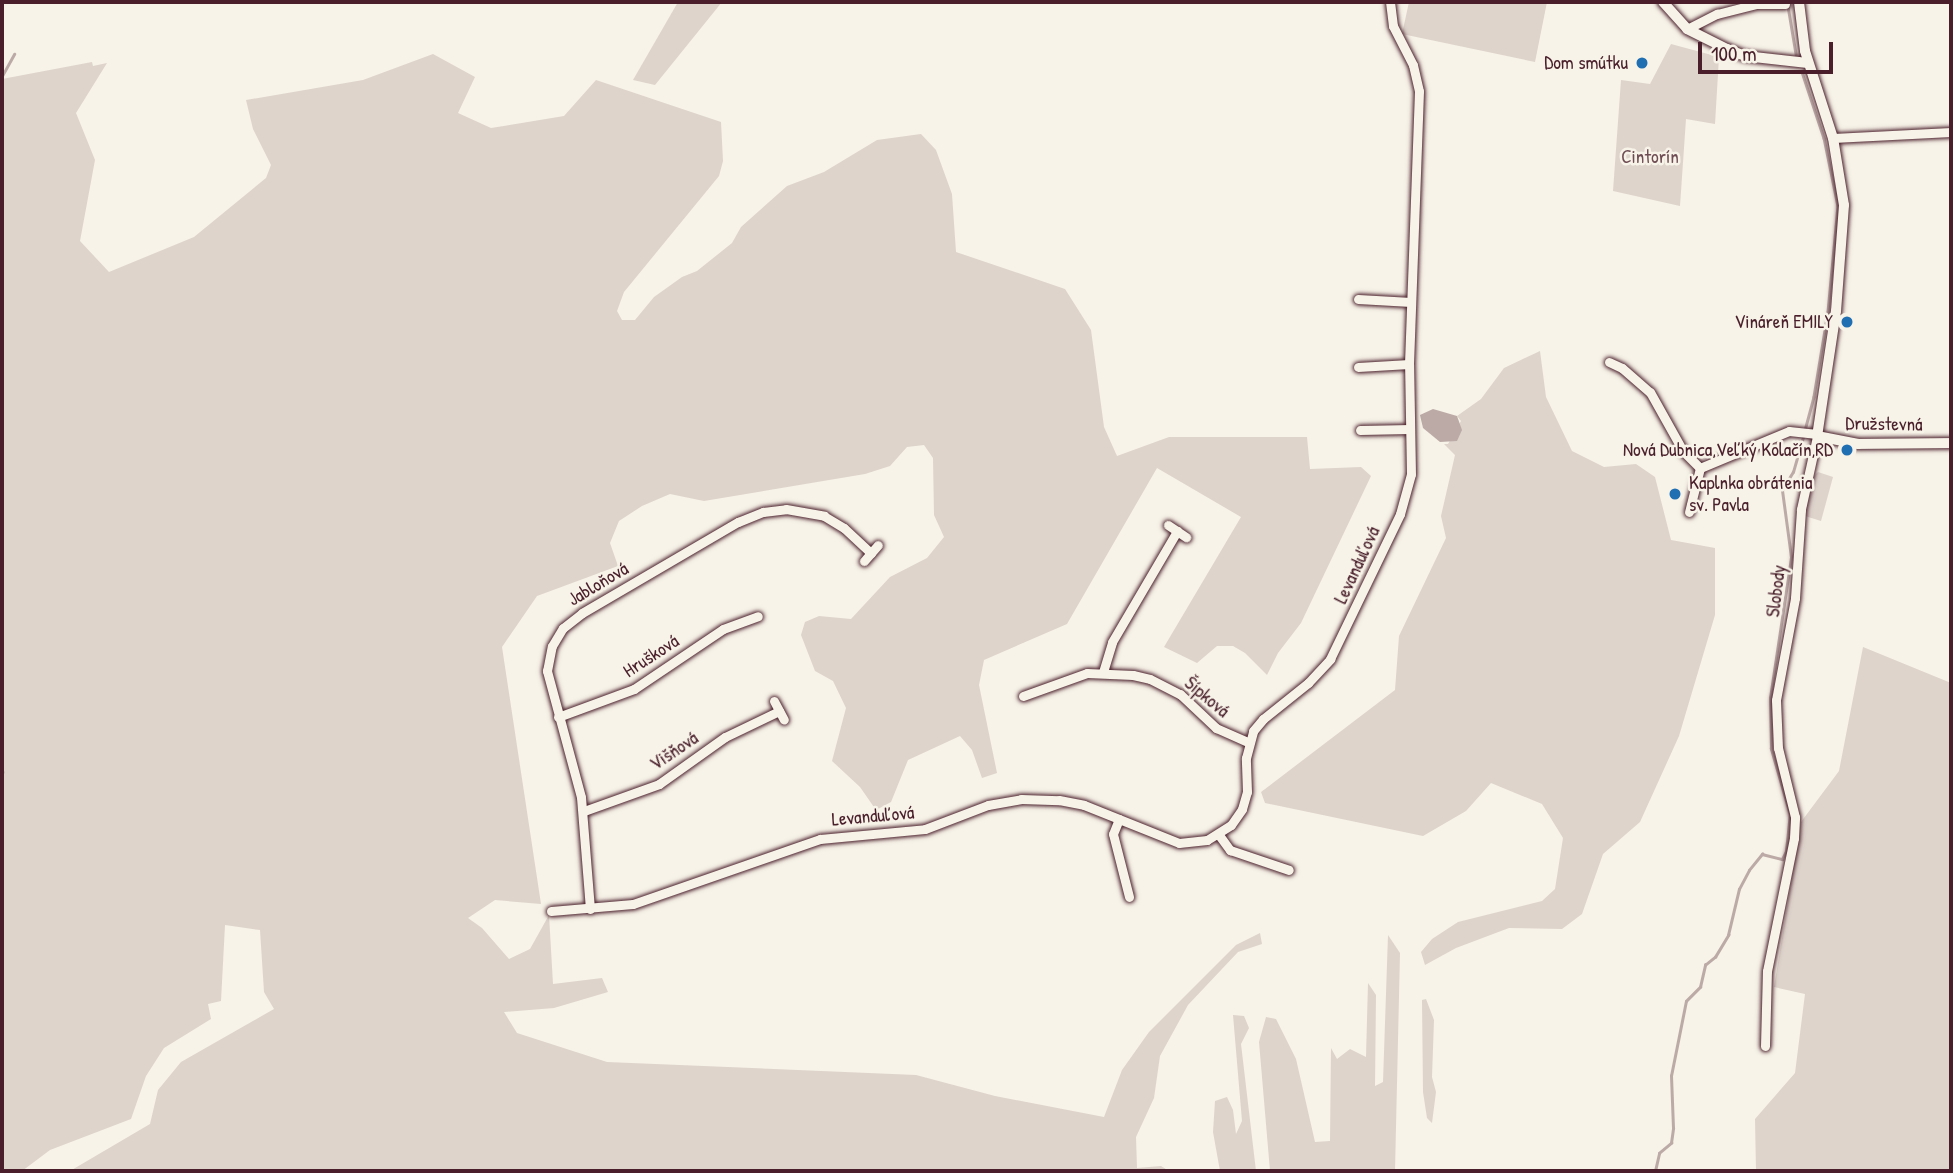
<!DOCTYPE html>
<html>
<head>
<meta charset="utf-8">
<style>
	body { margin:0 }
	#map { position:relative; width:1953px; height:1173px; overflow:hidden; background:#f7f3e8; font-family:"Patrick Hand",sans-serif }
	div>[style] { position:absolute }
	.green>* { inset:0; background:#ded4cc }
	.water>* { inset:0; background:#bcaaa7 }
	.stream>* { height:2.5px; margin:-1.25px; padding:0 1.25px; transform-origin:1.25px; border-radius:1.25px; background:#bcaaa7 }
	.roads { filter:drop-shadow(0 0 2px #4a1f2b) drop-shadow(0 0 2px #4a1f2b) }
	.minor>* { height:9px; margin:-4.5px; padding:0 4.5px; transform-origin:4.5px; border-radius:4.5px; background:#f7f3e8 }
	.tertiary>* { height:10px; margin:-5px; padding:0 5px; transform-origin:5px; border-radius:5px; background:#f7f3e8 }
	.dots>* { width:19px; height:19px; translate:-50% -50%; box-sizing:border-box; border:4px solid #f7f3e8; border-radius:50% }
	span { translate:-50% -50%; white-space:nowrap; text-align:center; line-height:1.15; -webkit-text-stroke:5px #f7f3e8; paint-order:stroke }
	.poi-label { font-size:19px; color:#4a1f2b }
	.right { translate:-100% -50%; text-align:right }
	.left { translate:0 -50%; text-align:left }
	.park-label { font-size:19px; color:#6f4c53 }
	.street-label { font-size:19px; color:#4a1f2b }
	.frame { position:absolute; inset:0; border:4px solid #4a1f2b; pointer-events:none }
	.scale { position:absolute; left:1698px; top:42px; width:135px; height:32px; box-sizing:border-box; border:4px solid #4a1f2b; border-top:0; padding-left:9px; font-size:21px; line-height:24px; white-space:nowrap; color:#4a1f2b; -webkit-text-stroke:5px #f7f3e8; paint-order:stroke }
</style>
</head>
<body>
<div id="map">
	<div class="green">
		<div style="clip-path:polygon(678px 2px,722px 2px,655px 85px,633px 80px)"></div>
		<div style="clip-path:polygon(1409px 2px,1547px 2px,1535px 62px,1402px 34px)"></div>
		<div style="clip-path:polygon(1671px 44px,1719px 57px,1715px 124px,1686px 119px,1680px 206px,1613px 191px,1621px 80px,1650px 84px)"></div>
		<div style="clip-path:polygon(433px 54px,475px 77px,458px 113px,491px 128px,564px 116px,596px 80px,721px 122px,723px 161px,719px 176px,624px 292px,617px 311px,622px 320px,635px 320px,654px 297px,682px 277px,697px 271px,732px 243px,741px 227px,787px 186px,824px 172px,877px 140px,921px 134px,936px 150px,952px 194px,956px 252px,1065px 289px,1091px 330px,1104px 427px,1117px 456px,1169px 437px,1307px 437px,1310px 469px,1361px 467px,1371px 476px,1301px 623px,1278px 653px,1267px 675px,1245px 653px,1233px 646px,1217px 646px,1197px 663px,1164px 647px,1241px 517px,1157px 468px,1067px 624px,984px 660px,979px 685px,997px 773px,982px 778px,972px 750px,960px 736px,908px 760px,891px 802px,876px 810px,860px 787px,832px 761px,846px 708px,833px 681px,815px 671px,801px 635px,805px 622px,819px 616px,851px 619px,890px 577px,927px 558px,944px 537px,934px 515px,933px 458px,924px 445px,907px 447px,890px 466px,865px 474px,704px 501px,670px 494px,642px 506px,619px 521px,610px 543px,618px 566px,537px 596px,502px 647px,541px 904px,495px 900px,468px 918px,482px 928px,509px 959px,530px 949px,549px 915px,553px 984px,602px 978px,608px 992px,554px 1008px,504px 1012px,517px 1033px,607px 1062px,916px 1075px,995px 1096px,1104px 1117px,1122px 1070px,1149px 1032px,1236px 945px,1260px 933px,1262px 944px,1238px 952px,1188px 1005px,1160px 1056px,1154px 1098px,1136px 1137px,1137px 1168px,1161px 1166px,1169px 1171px,70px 1171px,150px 1124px,158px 1090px,181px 1062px,274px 1009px,264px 992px,260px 930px,225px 925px,221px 1001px,208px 1004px,211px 1019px,164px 1048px,146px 1076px,131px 1119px,50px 1150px,22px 1171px,2px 1171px,2px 79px,92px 62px,93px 66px,107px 63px,76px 113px,95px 160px,80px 241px,109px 272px,194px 237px,266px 178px,271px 165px,253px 129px,246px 100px,363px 80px)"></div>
		<div style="clip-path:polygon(1540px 351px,1546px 397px,1572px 451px,1604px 467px,1636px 464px,1655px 477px,1671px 540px,1715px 548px,1715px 615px,1679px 736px,1640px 822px,1603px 854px,1582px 914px,1562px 929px,1509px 928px,1456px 948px,1425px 965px,1421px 952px,1432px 939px,1458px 922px,1542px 901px,1555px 889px,1563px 838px,1542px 804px,1491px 783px,1466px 811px,1423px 836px,1265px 803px,1261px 792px,1395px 690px,1399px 636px,1446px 538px,1441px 516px,1455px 455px,1444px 444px,1448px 444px,1461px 421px,1457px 416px,1481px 399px,1504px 368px)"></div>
		<div style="clip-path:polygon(1818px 472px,1833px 477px,1821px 521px,1805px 516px,1812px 478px)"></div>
		<div style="clip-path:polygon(1863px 647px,1951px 683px,1951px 1171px,1756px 1171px,1755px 1119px,1795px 1073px,1805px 994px,1774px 987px,1801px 822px,1839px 771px)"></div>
		<div style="clip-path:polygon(1388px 935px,1400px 953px,1395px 1171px,1270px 1171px,1259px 1042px,1266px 1017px,1276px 1019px,1296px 1059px,1315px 1142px,1330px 1141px,1331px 1048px,1337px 1059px,1350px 1049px,1366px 1057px,1368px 983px,1376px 995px,1375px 1086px,1383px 1082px)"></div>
		<div style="clip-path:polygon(1426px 999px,1434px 1020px,1432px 1077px,1436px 1092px,1432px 1123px,1427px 1118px,1423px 1092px,1422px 1000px)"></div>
		<div style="clip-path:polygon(1233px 1015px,1244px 1016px,1249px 1028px,1241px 1044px,1256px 1171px,1220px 1171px,1213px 1132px,1215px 1101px,1227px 1097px,1233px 1110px,1236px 1134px,1242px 1121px)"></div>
	</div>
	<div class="water">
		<div style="clip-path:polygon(1433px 409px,1457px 416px,1462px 430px,1457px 441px,1440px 442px,1423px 428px,1420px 415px)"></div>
	</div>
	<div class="stream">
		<div style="left:1788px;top:6px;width:49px;rotate:80.5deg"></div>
		<div style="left:1802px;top:72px;width:70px;rotate:71.6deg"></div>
		<div style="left:1824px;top:138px;width:69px;rotate:78.4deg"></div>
		<div style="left:1838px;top:206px;width:106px;rotate:95.4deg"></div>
		<div style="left:1828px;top:312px;width:86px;rotate:99.4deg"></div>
		<div style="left:1814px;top:397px;width:34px;rotate:105deg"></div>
		<div style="left:2px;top:76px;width:25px;rotate:-61deg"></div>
		<div style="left:2px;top:769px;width:3px;rotate:72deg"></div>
		<div style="left:1655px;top:1171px;width:18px;rotate:-77deg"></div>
		<div style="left:1659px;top:1153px;width:16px;rotate:-40deg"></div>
		<div style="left:1671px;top:1143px;width:15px;rotate:-82deg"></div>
		<div style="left:1673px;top:1128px;width:52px;rotate:-92.2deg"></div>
		<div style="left:1671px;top:1076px;width:76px;rotate:-78.7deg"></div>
		<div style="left:1686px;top:1001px;width:20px;rotate:-45deg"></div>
		<div style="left:1700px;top:987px;width:23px;rotate:-77deg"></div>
		<div style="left:1705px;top:965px;width:13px;rotate:-39deg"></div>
		<div style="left:1715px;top:957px;width:26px;rotate:-59deg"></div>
		<div style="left:1728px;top:935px;width:47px;rotate:-76.6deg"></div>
		<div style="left:1739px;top:889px;width:21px;rotate:-62deg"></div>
		<div style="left:1749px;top:870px;width:21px;rotate:-51deg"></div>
		<div style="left:1762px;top:854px;width:21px;rotate:14deg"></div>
		<div style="left:1782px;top:859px;width:9px;rotate:-63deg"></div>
		<div style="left:1786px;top:851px;width:36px;rotate:-84deg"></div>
		<div style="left:1790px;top:815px;width:69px;rotate:-106.1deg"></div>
		<div style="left:1771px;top:749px;width:51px;rotate:-91.1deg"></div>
		<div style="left:1770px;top:698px;width:143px;rotate:-81.5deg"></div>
		<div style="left:1791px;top:557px;width:68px;rotate:-97.7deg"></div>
		<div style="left:1782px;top:490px;width:21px;rotate:-59deg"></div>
		<div style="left:1793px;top:472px;width:37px;rotate:-74deg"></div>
	</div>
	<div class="roads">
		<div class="minor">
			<div style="left:1687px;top:29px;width:34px;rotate:-27deg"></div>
			<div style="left:1717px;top:14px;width:40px;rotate:-14.4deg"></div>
			<div style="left:1756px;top:4px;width:29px"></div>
			<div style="left:1833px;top:138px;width:118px;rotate:-2.9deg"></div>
			<div style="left:1358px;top:299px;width:53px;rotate:3.2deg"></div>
			<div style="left:1609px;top:362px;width:14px;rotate:25deg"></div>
			<div style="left:1622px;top:368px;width:37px;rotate:41deg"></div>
			<div style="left:1650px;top:392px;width:68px;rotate:60.8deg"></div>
			<div style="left:1683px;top:451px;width:24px;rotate:45deg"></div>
			<div style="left:1358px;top:367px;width:51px;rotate:-3.4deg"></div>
			<div style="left:1360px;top:430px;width:50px;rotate:-1.1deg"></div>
			<div style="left:1689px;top:512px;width:45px;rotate:-76deg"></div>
			<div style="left:1700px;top:468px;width:96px;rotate:-22.6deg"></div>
			<div style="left:1789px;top:431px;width:28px;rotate:6deg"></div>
			<div style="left:1168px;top:525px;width:22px;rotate:34deg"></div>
			<div style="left:864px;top:561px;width:21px;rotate:-49deg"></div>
			<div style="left:1103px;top:672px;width:31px;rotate:-73deg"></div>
			<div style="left:1112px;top:642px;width:129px;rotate:-59.6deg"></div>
			<div style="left:1023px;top:696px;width:68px;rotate:-19.8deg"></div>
			<div style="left:1087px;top:673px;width:46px;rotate:2.5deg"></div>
			<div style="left:1133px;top:675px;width:17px;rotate:13deg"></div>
			<div style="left:1150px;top:679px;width:34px;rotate:27deg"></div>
			<div style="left:1180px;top:694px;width:50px;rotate:43.4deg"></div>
			<div style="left:1216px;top:728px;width:35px;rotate:24deg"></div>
			<div style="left:774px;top:701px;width:21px;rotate:62deg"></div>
			<div style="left:558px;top:717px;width:81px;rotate:-20.2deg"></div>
			<div style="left:634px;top:689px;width:107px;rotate:-34deg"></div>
			<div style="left:723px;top:629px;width:37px;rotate:-20deg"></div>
			<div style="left:584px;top:811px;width:80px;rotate:-19.8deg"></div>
			<div style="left:659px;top:784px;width:81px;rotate:-35.5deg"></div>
			<div style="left:725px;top:737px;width:60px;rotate:-25.7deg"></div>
			<div style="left:1119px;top:819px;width:16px;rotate:112deg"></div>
			<div style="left:1113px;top:834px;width:65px;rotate:75.7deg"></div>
			<div style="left:1219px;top:835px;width:19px;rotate:54deg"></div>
			<div style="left:1230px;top:850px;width:62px;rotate:18.7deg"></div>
			<div style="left:590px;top:909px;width:112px;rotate:-94.6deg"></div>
			<div style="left:581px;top:797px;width:131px;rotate:-105.1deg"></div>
			<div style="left:547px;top:671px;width:25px;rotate:-79deg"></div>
			<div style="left:552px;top:646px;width:21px;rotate:-59deg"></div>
			<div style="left:563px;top:628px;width:24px;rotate:-38deg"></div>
			<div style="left:582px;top:613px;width:181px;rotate:-30.3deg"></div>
			<div style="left:738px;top:522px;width:27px;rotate:-22deg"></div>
			<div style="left:763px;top:512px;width:23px;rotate:-7deg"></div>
			<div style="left:786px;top:509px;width:39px;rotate:10deg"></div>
			<div style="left:824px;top:516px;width:23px;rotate:31deg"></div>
			<div style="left:844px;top:528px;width:37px;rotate:43deg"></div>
			<div style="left:551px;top:911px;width:82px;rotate:-4.9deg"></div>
			<div style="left:633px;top:904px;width:198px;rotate:-19.2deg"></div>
			<div style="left:820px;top:839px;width:105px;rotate:-5.4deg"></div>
			<div style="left:925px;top:829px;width:67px;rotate:-20.9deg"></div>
			<div style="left:988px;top:805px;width:34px;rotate:-10deg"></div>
			<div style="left:1021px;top:799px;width:38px;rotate:2deg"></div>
			<div style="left:1059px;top:800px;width:25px;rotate:11deg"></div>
			<div style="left:1084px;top:805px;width:102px;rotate:21.8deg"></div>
			<div style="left:1179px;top:843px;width:28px;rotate:-6deg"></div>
			<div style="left:1207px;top:840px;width:28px;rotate:-32deg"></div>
			<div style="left:1231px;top:825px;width:19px;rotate:-55deg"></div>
			<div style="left:1242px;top:809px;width:18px;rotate:-74deg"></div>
			<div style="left:1247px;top:792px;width:34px;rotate:-92deg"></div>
			<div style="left:1246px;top:758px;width:28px;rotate:-75deg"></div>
			<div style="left:1253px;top:731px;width:16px;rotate:-50deg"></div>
			<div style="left:1263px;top:719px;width:58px;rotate:-38.7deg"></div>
			<div style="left:1308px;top:683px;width:33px;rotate:-47deg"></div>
			<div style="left:1330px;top:659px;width:161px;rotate:-64.2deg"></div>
			<div style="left:1400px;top:514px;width:41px;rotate:-74.6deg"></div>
			<div style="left:1411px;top:474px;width:110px;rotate:-91deg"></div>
			<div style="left:1409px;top:364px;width:273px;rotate:-87.9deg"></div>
			<div style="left:1419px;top:91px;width:27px;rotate:-103deg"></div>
			<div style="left:1413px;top:65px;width:44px;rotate:-117.1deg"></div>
			<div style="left:1393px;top:26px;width:24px;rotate:-97deg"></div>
			<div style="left:1765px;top:1046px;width:75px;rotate:-88.5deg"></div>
			<div style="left:1767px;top:971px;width:136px;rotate:-78.5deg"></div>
			<div style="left:1794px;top:838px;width:21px;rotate:-87deg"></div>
			<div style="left:1795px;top:817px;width:71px;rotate:-103.8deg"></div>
			<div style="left:1778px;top:748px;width:48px;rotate:-92.4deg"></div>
			<div style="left:1776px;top:700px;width:104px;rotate:-79.4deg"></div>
			<div style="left:1795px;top:598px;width:89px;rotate:-86.1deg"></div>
			<div style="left:1801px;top:509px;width:75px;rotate:-77.6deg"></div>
		</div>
		<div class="tertiary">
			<div style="left:1663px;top:2px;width:36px;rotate:48deg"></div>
			<div style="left:1687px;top:29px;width:45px;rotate:26.6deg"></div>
			<div style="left:1727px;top:49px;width:19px;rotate:21deg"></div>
			<div style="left:1745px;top:56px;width:63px;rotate:6.3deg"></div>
			<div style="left:1799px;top:2px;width:49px;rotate:83deg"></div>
			<div style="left:1805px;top:51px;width:91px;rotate:72.2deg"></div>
			<div style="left:1833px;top:138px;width:68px;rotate:80.7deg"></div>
			<div style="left:1844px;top:205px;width:106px;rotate:94.3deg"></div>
			<div style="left:1836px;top:311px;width:126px;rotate:98.6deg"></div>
			<div style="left:1817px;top:436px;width:42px;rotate:11deg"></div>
			<div style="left:1858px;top:444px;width:93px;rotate:-0.6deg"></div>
		</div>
	</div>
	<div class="dots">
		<div style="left:1642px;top:63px;background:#1f6fb2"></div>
		<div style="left:1847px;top:322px;background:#1f6fb2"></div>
		<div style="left:1847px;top:450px;background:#1f6fb2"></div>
		<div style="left:1675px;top:494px;background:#1f6fb2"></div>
	</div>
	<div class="poi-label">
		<span class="right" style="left:1628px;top:63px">Dom smútku</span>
		<span class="right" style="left:1833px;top:322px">Vináreň EMILY</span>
		<span class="right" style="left:1833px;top:450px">Nová Dubnica,Veľký Kolačín,RD</span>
		<span class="left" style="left:1689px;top:494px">Kaplnka obrátenia<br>sv. Pavla</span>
	</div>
	<div class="park-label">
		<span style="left:1650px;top:157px">Cintorín</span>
	</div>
	<div class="street-label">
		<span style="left:1884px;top:424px;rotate:1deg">Družstevná</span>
		<span style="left:1357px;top:565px;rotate:-65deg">Levanduľová</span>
		<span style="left:598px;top:584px;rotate:-31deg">Jabloňová</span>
		<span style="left:1776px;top:591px;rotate:-83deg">Slobody</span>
		<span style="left:651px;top:656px;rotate:-33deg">Hrušková</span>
		<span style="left:1207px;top:697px;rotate:40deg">Šípková</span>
		<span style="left:674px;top:751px;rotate:-34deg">Višňová</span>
		<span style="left:873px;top:816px;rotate:-5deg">Levanduľová</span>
	</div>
	<div class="frame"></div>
	<div class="scale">100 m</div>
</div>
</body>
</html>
